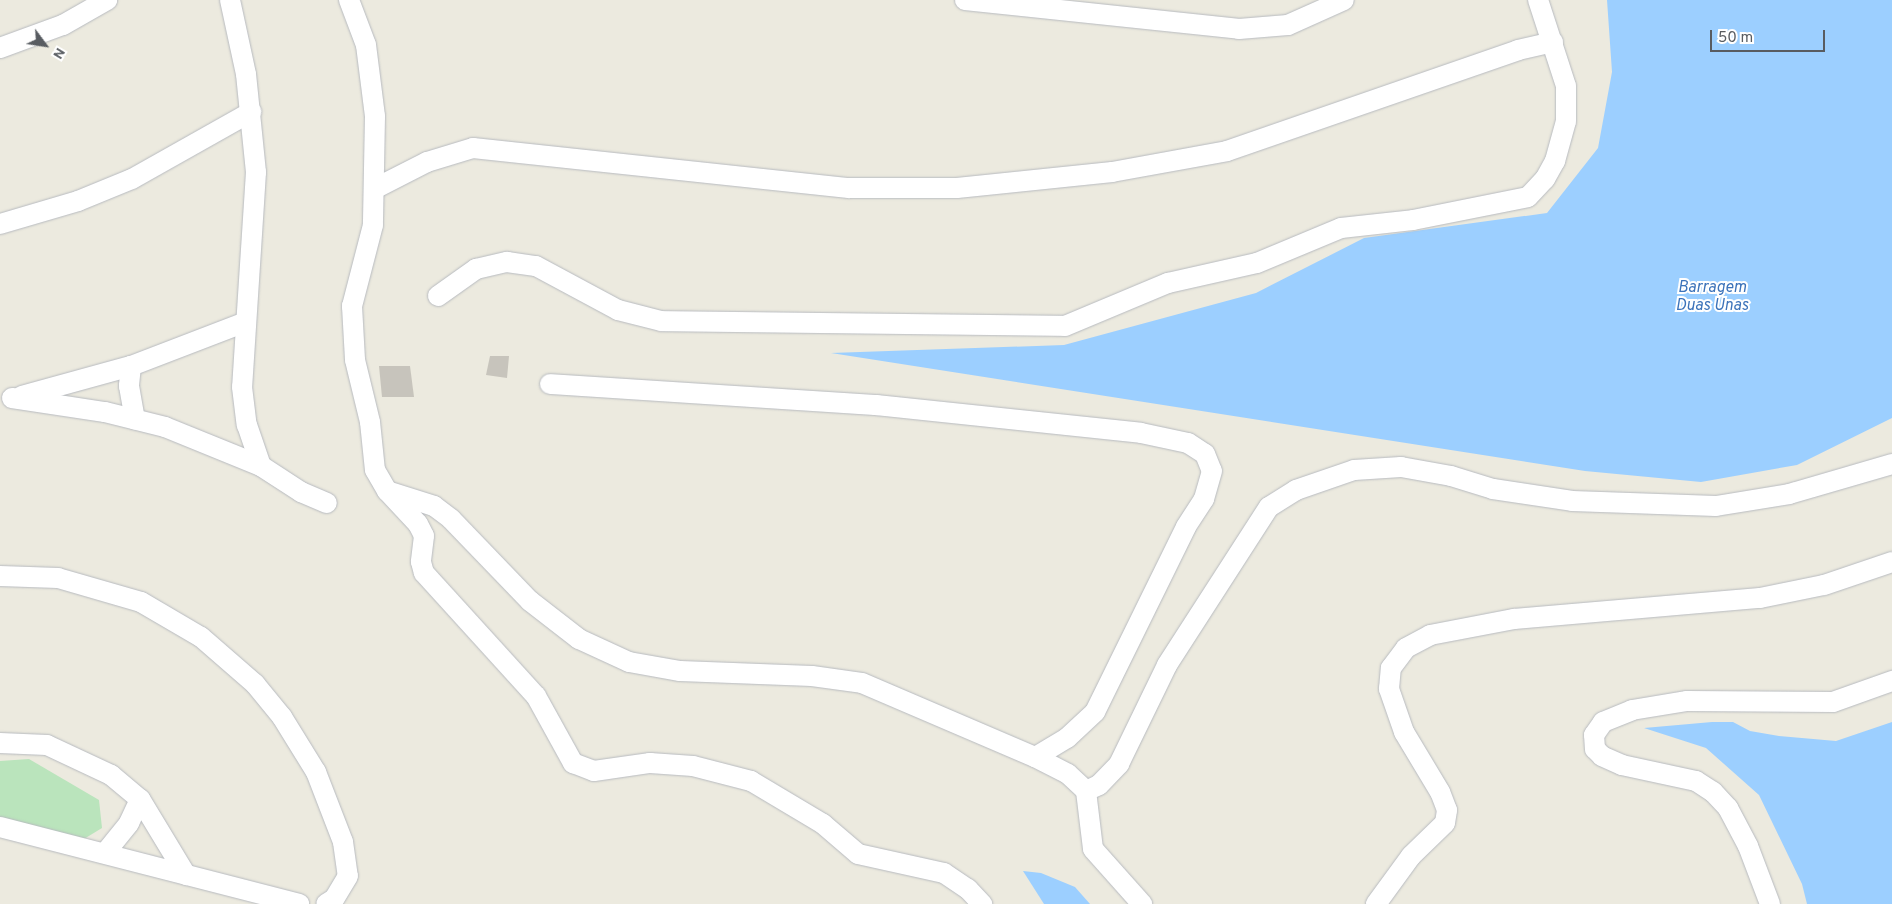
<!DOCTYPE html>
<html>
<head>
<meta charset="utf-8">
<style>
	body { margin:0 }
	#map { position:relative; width:1892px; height:904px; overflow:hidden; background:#eceadf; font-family:Overpass,sans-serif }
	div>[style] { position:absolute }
	.green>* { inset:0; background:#bae4bc }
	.water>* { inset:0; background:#9ccfff }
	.building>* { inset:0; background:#c7c4bc }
	.roads { filter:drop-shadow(0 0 1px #b7babf) drop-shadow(0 0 1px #b7babf) }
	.minor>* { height:20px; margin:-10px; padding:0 10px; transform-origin:10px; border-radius:10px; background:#fff }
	span { translate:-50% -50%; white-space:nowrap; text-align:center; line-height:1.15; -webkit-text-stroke:4px #fff; paint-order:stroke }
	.water-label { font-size:16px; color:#3c73ba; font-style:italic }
	.north { position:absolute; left:20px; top:20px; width:50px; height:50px; -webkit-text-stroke:4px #fff; paint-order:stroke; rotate:121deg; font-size:14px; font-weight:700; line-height:20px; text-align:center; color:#585c61 }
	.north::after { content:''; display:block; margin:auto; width:18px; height:22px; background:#585c61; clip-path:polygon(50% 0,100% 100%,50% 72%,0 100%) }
	.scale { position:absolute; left:1710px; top:30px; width:115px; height:22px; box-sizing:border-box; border:2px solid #585c61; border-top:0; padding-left:6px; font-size:15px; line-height:18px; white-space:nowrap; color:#585c61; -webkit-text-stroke:4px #fff; paint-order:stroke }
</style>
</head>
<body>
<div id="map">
	<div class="green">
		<div style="clip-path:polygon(29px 759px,99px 800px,102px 828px,79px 842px,0 823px,0 761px)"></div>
	</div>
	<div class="water">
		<div style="clip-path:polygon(1607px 0,1892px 0,1892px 418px,1797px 465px,1701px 482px,1585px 471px,831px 353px,1064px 345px,1256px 293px,1364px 238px,1547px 213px,1598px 148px,1612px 72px)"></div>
		<div style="clip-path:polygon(1712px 722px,1733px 722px,1750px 731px,1779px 736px,1836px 741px,1892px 722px,1892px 904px,1807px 904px,1802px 884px,1759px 795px,1706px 748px,1644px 728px)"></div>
		<div style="clip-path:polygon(1023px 871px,1041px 873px,1075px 887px,1090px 904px,1044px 904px)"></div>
	</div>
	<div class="building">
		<div style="clip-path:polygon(490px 356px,509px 356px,507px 378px,486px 375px)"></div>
		<div style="clip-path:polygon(379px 366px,410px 366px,414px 397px,382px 397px)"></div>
	</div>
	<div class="roads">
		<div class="minor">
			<div style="left:230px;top:0;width:76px;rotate:77.8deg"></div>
			<div style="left:246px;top:74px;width:99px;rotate:84.2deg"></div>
			<div style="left:256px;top:172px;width:215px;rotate:93.7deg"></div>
			<div style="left:242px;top:387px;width:38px;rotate:83deg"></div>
			<div style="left:247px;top:425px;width:43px;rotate:71.1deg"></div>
			<div style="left:349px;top:0;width:48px;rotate:69.3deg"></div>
			<div style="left:366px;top:45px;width:72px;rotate:82.8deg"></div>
			<div style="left:375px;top:116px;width:109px;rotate:91.1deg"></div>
			<div style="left:373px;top:225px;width:84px;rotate:104.5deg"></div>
			<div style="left:352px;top:306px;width:54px;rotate:86.8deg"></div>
			<div style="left:355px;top:360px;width:64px;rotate:76.4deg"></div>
			<div style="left:370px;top:422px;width:48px;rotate:84.1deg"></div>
			<div style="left:375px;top:470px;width:24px;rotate:60deg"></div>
			<div style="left:387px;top:491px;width:49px;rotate:17.7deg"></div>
			<div style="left:434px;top:506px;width:21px;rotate:37deg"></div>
			<div style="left:451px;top:519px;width:114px;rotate:46.1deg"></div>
			<div style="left:530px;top:601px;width:62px;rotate:37.8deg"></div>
			<div style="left:579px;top:639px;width:55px;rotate:24.7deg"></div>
			<div style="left:629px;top:662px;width:52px;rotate:10deg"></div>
			<div style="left:680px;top:671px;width:132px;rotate:2.2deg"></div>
			<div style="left:812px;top:676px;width:50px;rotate:8deg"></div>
			<div style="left:862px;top:683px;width:188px;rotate:23.2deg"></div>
			<div style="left:1035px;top:757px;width:37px;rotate:27deg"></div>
			<div style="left:1068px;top:774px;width:25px;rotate:43deg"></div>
			<div style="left:1086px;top:791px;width:14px;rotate:-25deg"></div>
			<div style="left:1099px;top:785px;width:29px;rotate:-46deg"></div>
			<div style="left:1119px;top:764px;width:110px;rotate:-64.1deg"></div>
			<div style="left:1167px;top:665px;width:188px;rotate:-57.2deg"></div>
			<div style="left:1269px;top:507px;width:32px;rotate:-32deg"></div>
			<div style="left:1296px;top:490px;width:61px;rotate:-19deg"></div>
			<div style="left:1354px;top:470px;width:47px;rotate:-3.7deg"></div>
			<div style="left:1401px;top:467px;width:51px;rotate:10.2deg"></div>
			<div style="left:1451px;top:476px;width:44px;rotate:17.2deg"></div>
			<div style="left:1493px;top:489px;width:80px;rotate:8.6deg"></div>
			<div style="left:1572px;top:501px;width:144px;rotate:2deg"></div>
			<div style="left:1716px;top:506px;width:74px;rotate:-9.3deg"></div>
			<div style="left:1789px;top:494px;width:107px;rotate:-16.2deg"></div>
			<div style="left:965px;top:0;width:276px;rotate:6deg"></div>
			<div style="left:1239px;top:29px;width:49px;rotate:-4.7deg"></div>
			<div style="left:1288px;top:25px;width:61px;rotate:-24.1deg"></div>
			<div style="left:0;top:48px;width:67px;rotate:-20.1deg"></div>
			<div style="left:63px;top:25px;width:51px;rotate:-29.6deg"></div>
			<div style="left:376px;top:188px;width:57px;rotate:-27deg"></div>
			<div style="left:427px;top:162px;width:48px;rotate:-16.9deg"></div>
			<div style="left:473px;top:148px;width:378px;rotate:6.1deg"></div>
			<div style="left:849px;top:188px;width:108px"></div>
			<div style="left:957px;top:188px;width:156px;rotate:-5.9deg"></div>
			<div style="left:1112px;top:172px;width:117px;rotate:-10.3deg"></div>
			<div style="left:1227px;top:151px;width:308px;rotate:-19.1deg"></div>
			<div style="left:1518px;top:50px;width:36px;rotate:-13deg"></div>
			<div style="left:0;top:224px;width:81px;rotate:-16.4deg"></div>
			<div style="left:78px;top:201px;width:58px;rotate:-22.2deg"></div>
			<div style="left:132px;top:179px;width:137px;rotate:-29.4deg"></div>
			<div style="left:438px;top:296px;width:47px;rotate:-35.4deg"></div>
			<div style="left:476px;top:269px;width:32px;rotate:-13deg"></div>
			<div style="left:507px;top:262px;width:29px;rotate:8deg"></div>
			<div style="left:536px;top:266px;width:93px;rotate:28.2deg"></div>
			<div style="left:618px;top:310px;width:44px;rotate:14.3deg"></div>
			<div style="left:661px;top:321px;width:404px;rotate:0.7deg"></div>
			<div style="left:1065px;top:326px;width:112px;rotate:-22.7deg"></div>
			<div style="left:1168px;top:283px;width:91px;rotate:-12.7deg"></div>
			<div style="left:1257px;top:263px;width:91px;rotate:-22.6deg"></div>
			<div style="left:1341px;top:228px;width:72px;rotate:-6.3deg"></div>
			<div style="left:1413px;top:220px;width:117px;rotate:-11.3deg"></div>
			<div style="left:1528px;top:197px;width:25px;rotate:-47deg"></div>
			<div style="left:1545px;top:179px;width:21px;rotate:-61deg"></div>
			<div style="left:1555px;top:161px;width:41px;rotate:-74.6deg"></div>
			<div style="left:1566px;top:121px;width:35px;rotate:-90deg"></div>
			<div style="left:1566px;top:86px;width:90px;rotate:-108deg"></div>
			<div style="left:131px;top:366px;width:20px;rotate:96deg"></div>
			<div style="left:129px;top:386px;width:34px;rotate:80deg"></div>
			<div style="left:550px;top:384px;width:327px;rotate:3.7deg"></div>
			<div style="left:876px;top:405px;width:266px;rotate:6deg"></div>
			<div style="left:1141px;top:433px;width:48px;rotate:12deg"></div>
			<div style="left:1188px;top:443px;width:20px;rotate:33deg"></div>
			<div style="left:1205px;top:454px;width:18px;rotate:68deg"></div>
			<div style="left:1212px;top:471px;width:29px;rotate:106deg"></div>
			<div style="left:1204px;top:499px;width:33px;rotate:123deg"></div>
			<div style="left:1186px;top:527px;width:206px;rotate:116.2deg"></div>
			<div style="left:1095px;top:712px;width:38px;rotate:137deg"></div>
			<div style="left:1067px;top:738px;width:37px;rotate:149deg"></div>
			<div style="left:22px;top:396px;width:113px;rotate:-15.4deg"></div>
			<div style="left:131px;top:366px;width:120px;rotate:-21deg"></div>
			<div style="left:12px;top:398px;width:94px;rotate:8.6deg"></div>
			<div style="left:105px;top:412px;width:62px;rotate:14deg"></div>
			<div style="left:165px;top:427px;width:104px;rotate:22.1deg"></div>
			<div style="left:261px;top:466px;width:48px;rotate:33deg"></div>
			<div style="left:301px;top:492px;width:28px;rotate:23deg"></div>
			<div style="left:389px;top:493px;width:42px;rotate:46.9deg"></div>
			<div style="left:418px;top:524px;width:13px;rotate:63deg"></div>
			<div style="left:424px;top:536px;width:26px;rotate:97deg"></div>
			<div style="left:421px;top:562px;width:11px;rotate:75deg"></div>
			<div style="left:424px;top:573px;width:166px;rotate:47.7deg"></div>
			<div style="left:536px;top:696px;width:77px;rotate:61.1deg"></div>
			<div style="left:573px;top:763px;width:22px;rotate:21deg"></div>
			<div style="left:594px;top:771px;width:57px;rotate:-8.1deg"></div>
			<div style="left:650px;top:763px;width:43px;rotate:4deg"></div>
			<div style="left:693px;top:766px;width:60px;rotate:14.5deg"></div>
			<div style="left:751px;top:781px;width:84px;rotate:30.8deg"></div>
			<div style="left:823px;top:824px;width:46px;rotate:40.6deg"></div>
			<div style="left:858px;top:854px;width:88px;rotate:12.5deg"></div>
			<div style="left:944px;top:873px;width:29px;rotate:34deg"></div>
			<div style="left:968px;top:889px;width:21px;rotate:47deg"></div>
			<div style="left:0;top:576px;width:58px;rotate:2deg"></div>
			<div style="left:58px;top:578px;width:86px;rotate:16.1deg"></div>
			<div style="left:141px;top:602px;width:69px;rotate:30.3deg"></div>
			<div style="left:201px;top:637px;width:72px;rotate:41deg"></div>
			<div style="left:255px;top:684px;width:43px;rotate:50.7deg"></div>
			<div style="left:282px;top:717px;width:65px;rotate:58.3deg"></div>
			<div style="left:316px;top:772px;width:75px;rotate:68.9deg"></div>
			<div style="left:343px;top:842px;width:34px;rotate:82deg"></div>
			<div style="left:348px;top:876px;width:27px;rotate:121deg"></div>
			<div style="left:334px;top:899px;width:9px;rotate:148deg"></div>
			<div style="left:0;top:743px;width:47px;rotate:2.4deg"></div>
			<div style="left:47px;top:745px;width:71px;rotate:25.1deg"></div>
			<div style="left:111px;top:775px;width:38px;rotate:40deg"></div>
			<div style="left:140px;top:799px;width:89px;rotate:58.8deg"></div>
			<div style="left:1086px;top:791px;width:58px;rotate:83.1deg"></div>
			<div style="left:1093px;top:849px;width:74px;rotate:48.3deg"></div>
			<div style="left:0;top:827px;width:309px;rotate:14.4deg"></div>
			<div style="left:105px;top:853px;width:38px;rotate:-51deg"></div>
			<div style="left:129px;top:823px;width:26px;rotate:-65deg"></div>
			<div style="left:1376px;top:904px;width:59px;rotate:-53.9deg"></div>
			<div style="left:1411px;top:856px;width:47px;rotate:-44.1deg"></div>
			<div style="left:1445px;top:823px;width:13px;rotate:-81deg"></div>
			<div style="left:1447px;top:810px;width:19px;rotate:-111deg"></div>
			<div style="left:1440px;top:792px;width:70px;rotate:-121deg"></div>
			<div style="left:1404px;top:732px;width:46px;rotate:-109.2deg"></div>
			<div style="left:1389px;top:689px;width:21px;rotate:-85deg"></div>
			<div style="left:1391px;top:668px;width:25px;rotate:-53deg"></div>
			<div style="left:1406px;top:648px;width:27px;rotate:-28deg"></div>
			<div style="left:1430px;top:635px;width:86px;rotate:-10.8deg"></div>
			<div style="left:1514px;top:619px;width:247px;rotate:-4.9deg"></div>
			<div style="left:1760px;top:598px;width:65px;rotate:-11.5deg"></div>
			<div style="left:1824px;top:585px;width:72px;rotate:-18.7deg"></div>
			<div style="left:1770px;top:904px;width:62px;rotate:-110.8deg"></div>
			<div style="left:1748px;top:846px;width:43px;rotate:-117.8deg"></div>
			<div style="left:1728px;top:808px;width:22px;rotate:-133deg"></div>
			<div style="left:1713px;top:792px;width:20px;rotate:-147deg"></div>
			<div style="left:1696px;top:781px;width:76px;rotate:-167.8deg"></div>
			<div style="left:1622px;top:765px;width:22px;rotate:-156deg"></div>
			<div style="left:1602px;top:756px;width:10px;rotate:-135deg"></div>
			<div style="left:1595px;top:749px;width:14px;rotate:-94deg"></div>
			<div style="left:1594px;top:735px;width:16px;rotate:-55deg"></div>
			<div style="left:1603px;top:722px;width:31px;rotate:-22deg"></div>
			<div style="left:1632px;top:710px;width:56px;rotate:-9.3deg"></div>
			<div style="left:1687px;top:701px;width:146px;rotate:0.4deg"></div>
			<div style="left:1833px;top:702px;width:63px;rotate:-19.6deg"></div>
		</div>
	</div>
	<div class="water-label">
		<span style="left:1712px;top:297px">Barragem<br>Duas Unas</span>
	</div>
	<div class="north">N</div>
	<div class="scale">50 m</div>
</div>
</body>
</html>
